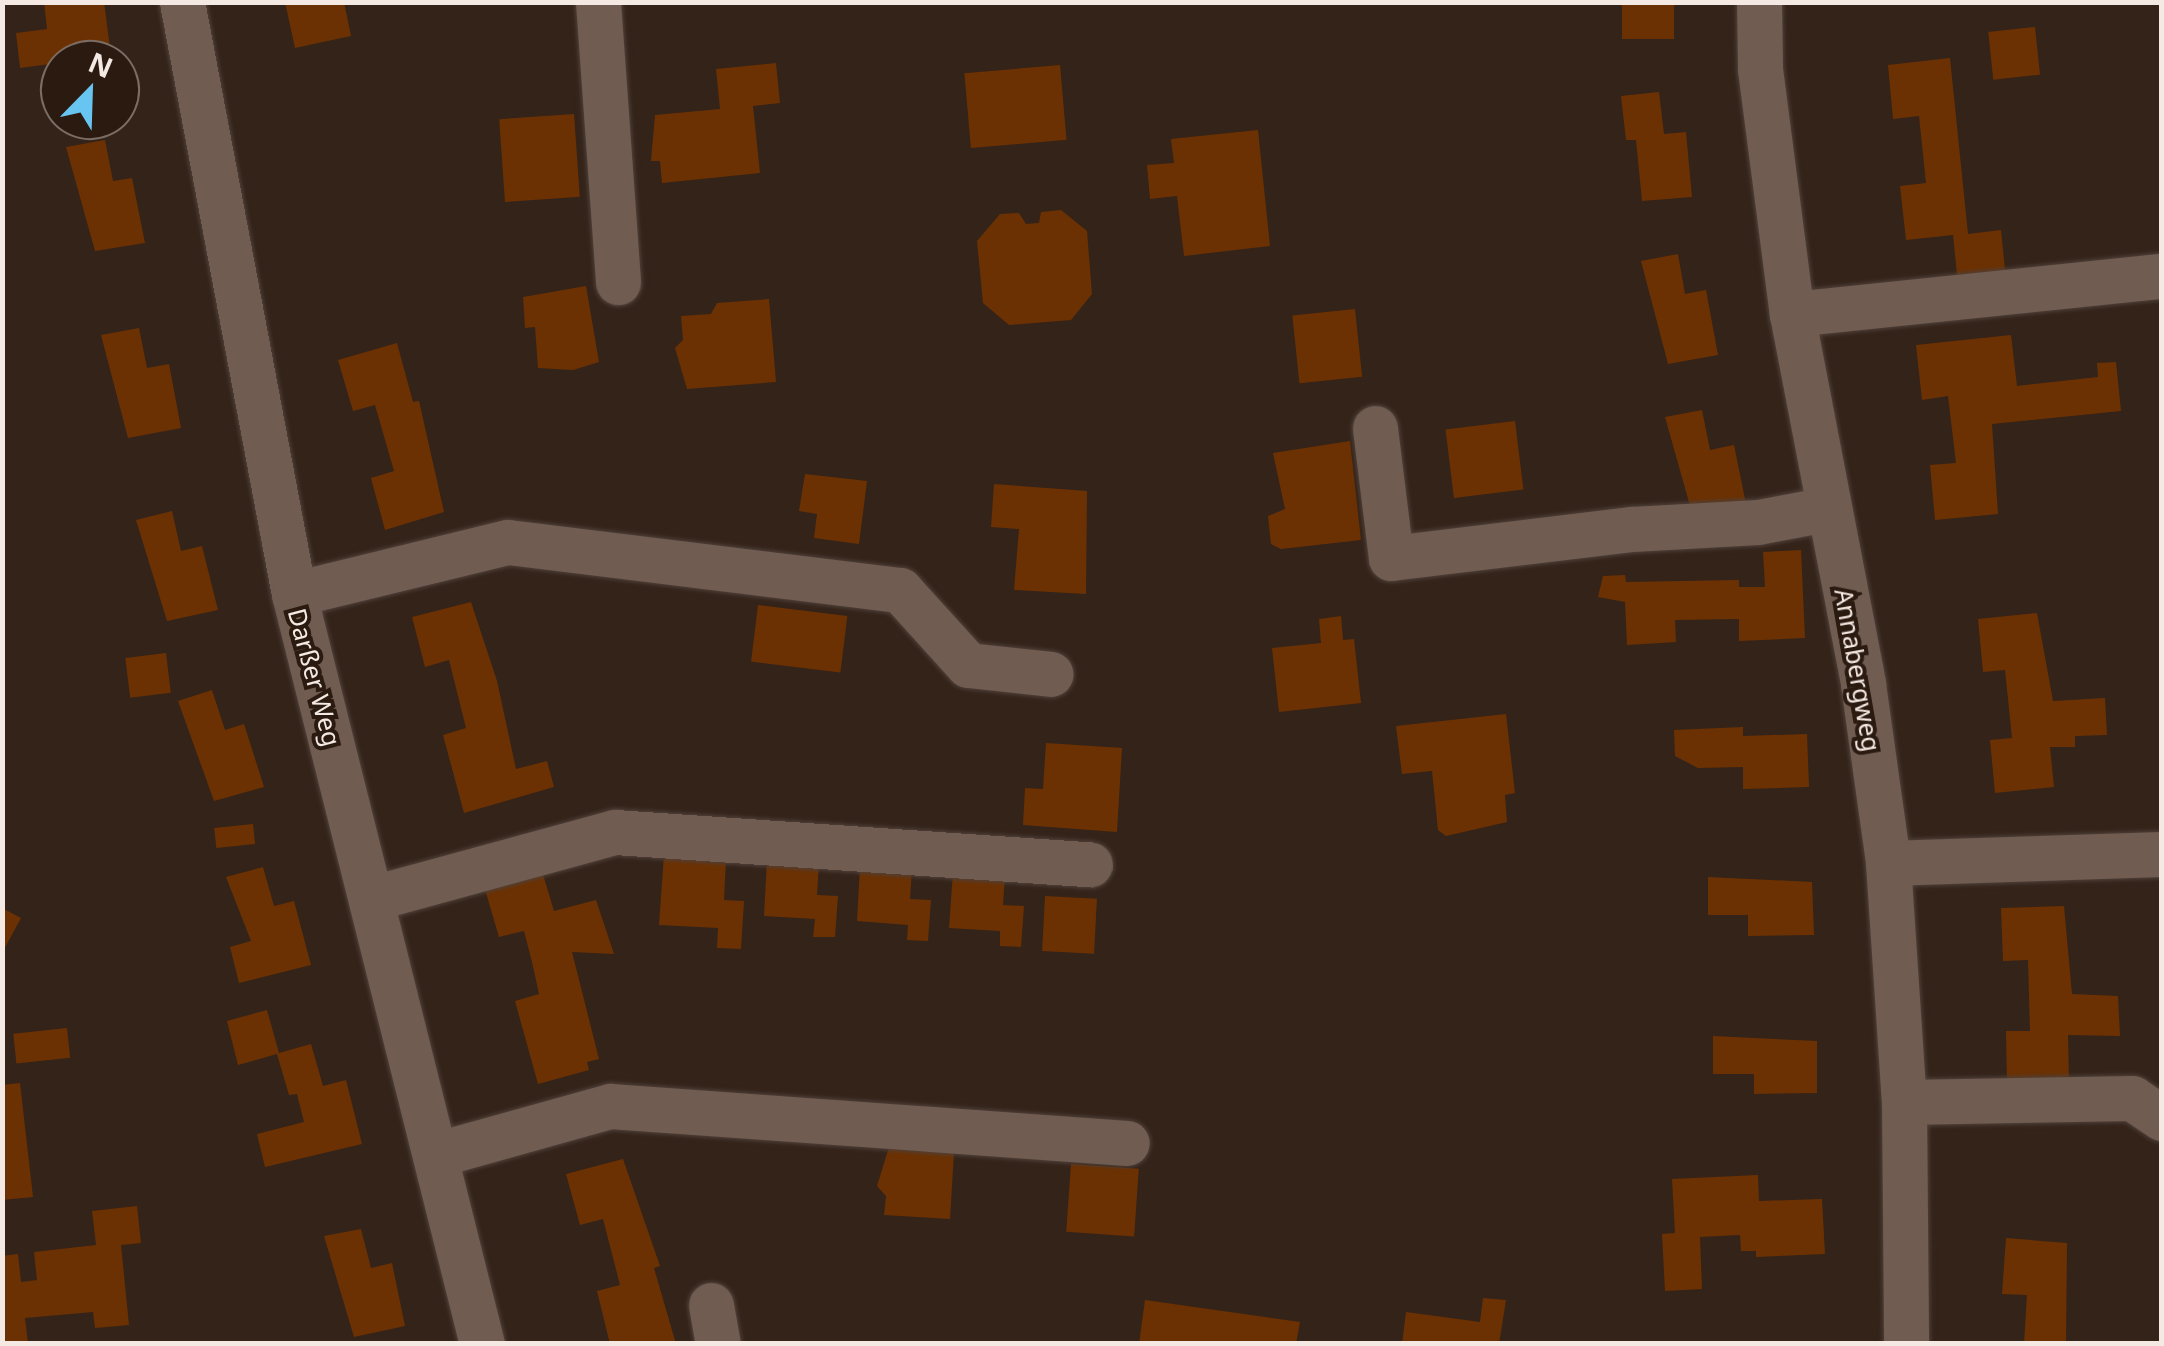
<!DOCTYPE html>
<html>
<head>
<meta charset="utf-8">
<style>
	body { margin:0 }
	#map { position:relative; width:2164px; height:1346px; overflow:hidden; background:#342319; font-family:"Noto Sans",sans-serif }
	div>[style] { position:absolute }
	.building>* { inset:0; background:#6c3102; transform-origin:0 0 }
	.roads { filter:drop-shadow(0 0 2px #4f413a) drop-shadow(0 0 2px #4f413a) }
	.minor>* { height:45px; margin:-22.5px; padding:0 22.5px; transform-origin:22.5px; border-radius:22.5px; background:#705c51 }
	span { translate:-50% -50%; white-space:nowrap; text-align:center; line-height:1.15; -webkit-text-stroke:8px #2a1a10; paint-order:stroke }
	.street-label { font-size:25px; color:#f5e9e3 }
	.frame { position:absolute; inset:0; border:5px solid #f5e9e3; pointer-events:none }
	.north { position:absolute; left:40px; top:40px; width:100px; height:100px; box-sizing:border-box; background:#2a1a10; border:2px solid #7b6d64; border-radius:50%; rotate:23deg; font-size:28px; font-weight:700; line-height:40px; text-align:center; color:#f5e9e3 }
	.north::after { content:''; display:block; margin:auto; width:35px; height:45px; background:#68c4f0; clip-path:polygon(50% 0,100% 100%,50% 72%,0 100%) }
</style>
</head>
<body>
<div id="map">
	<div class="building">
		<div style="clip-path:polygon(44px 2px,104px 2px,111px 56px,20px 68px,16px 33px,47px 29px)"></div>
		<div style="clip-path:polygon(285px 2px,344px 2px,351px 36px,295px 48px)"></div>
		<div style="left:1622px;top:2px;width:52px;height:37px"></div>
		<div style="left:2035px;top:27px;width:48px;height:47px;rotate:84deg"></div>
		<div style="clip-path:polygon(1950px 58px,1968px 234px,2001px 230px,2006px 280px,1958px 285px,1953px 235px,1906px 240px,1900px 186px,1926px 183px,1919px 116px,1893px 119px,1888px 65px)"></div>
		<div style="clip-path:polygon(776px 63px,780px 103px,753px 106px,760px 173px,662px 183px,660px 161px,651px 161px,655px 115px,720px 109px,716px 69px)"></div>
		<div style="left:1060px;top:65px;width:75px;height:96px;rotate:85deg"></div>
		<div style="clip-path:polygon(1659px 92px,1664px 134px,1686px 132px,1692px 197px,1642px 201px,1636px 140px,1626px 140px,1621px 96px)"></div>
		<div style="left:574px;top:114px;width:83px;height:75px;rotate:86deg"></div>
		<div style="clip-path:polygon(1258px 130px,1270px 246px,1184px 256px,1177px 196px,1150px 199px,1147px 165px,1174px 163px,1171px 139px)"></div>
		<div style="clip-path:polygon(105px 140px,113px 181px,132px 178px,145px 243px,95px 251px,66px 147px)"></div>
		<div style="clip-path:polygon(1061px 210px,1087px 231px,1092px 294px,1071px 320px,1009px 325px,983px 303px,977px 241px,1000px 214px,1019px 213px,1026px 224px,1039px 223px,1041px 212px)"></div>
		<div style="clip-path:polygon(1678px 254px,1685px 294px,1706px 290px,1718px 355px,1668px 364px,1641px 261px)"></div>
		<div style="clip-path:polygon(586px 286px,599px 362px,573px 370px,538px 368px,535px 327px,525px 328px,523px 297px)"></div>
		<div style="clip-path:polygon(769px 299px,776px 382px,687px 389px,675px 348px,683px 340px,681px 316px,711px 314px,717px 303px)"></div>
		<div style="left:1355px;top:309px;width:68px;height:63px;rotate:84deg"></div>
		<div style="clip-path:polygon(139px 328px,147px 368px,169px 364px,181px 428px,128px 438px,101px 335px)"></div>
		<div style="clip-path:polygon(2011px 335px,2017px 386px,2098px 377px,2097px 363px,2116px 362px,2121px 411px,1992px 424px,1998px 514px,1935px 520px,1930px 465px,1956px 463px,1948px 396px,1922px 400px,1916px 345px)"></div>
		<div style="clip-path:polygon(397px 343px,413px 402px,419px 401px,444px 512px,385px 530px,371px 478px,394px 471px,375px 405px,353px 411px,338px 360px)"></div>
		<div style="clip-path:polygon(1702px 410px,1710px 450px,1734px 445px,1747px 509px,1694px 520px,1665px 417px)"></div>
		<div style="left:1515px;top:421px;width:69px;height:70px;rotate:83deg"></div>
		<div style="clip-path:polygon(1350px 441px,1361px 540px,1281px 549px,1271px 544px,1268px 516px,1285px 509px,1273px 453px)"></div>
		<div style="clip-path:polygon(805px 474px,867px 481px,859px 544px,814px 538px,817px 514px,799px 511px)"></div>
		<div style="clip-path:polygon(994px 484px,1087px 491px,1086px 594px,1014px 590px,1019px 529px,991px 527px)"></div>
		<div style="clip-path:polygon(172px 511px,181px 551px,202px 546px,218px 610px,167px 621px,136px 520px)"></div>
		<div style="clip-path:polygon(1801px 550px,1805px 638px,1739px 641px,1739px 619px,1675px 620px,1676px 642px,1627px 645px,1625px 602px,1598px 597px,1603px 576px,1625px 575px,1626px 582px,1739px 580px,1739px 587px,1765px 587px,1763px 552px)"></div>
		<div style="clip-path:polygon(471px 602px,497px 681px,516px 769px,547px 761px,554px 787px,464px 813px,443px 735px,466px 728px,449px 660px,425px 667px,412px 617px)"></div>
		<div style="left:758px;top:605px;width:90px;height:57px;rotate:7deg"></div>
		<div style="clip-path:polygon(2037px 613px,2053px 701px,2105px 698px,2107px 735px,2075px 736px,2075px 747px,2050px 747px,2054px 787px,1995px 793px,1990px 740px,2012px 738px,2005px 670px,1983px 672px,1978px 619px)"></div>
		<div style="clip-path:polygon(1341px 616px,1343px 640px,1354px 639px,1361px 703px,1279px 712px,1272px 648px,1321px 643px,1319px 619px)"></div>
		<div style="left:166px;top:653px;width:40px;height:41px;rotate:83deg"></div>
		<div style="clip-path:polygon(212px 690px,225px 730px,244px 724px,264px 787px,214px 801px,178px 701px)"></div>
		<div style="clip-path:polygon(1506px 714px,1515px 793px,1505px 795px,1507px 822px,1446px 836px,1438px 830px,1432px 771px,1402px 774px,1396px 726px)"></div>
		<div style="clip-path:polygon(1743px 727px,1743px 736px,1807px 734px,1809px 787px,1743px 789px,1743px 767px,1698px 768px,1675px 756px,1674px 730px)"></div>
		<div style="clip-path:polygon(1046px 743px,1122px 748px,1117px 832px,1023px 825px,1025px 788px,1043px 789px)"></div>
		<div style="left:253px;top:824px;width:20px;height:39px;rotate:84deg"></div>
		<div style="clip-path:polygon(664px 855px,726px 859px,724px 900px,744px 901px,741px 949px,717px 948px,718px 928px,659px 925px)"></div>
		<div style="clip-path:polygon(767px 860px,819px 863px,817px 895px,838px 896px,835px 937px,813px 937px,815px 919px,764px 916px)"></div>
		<div style="clip-path:polygon(860px 866px,912px 869px,910px 899px,931px 900px,928px 941px,907px 940px,908px 925px,857px 921px)"></div>
		<div style="clip-path:polygon(263px 867px,274px 906px,294px 901px,311px 965px,239px 983px,230px 947px,251px 941px,226px 877px)"></div>
		<div style="clip-path:polygon(542px 871px,554px 911px,596px 900px,614px 954px,572px 952px,599px 1059px,587px 1062px,589px 1070px,538px 1084px,515px 1001px,539px 994px,532px 962px,524px 931px,499px 937px,484px 886px)"></div>
		<div style="clip-path:polygon(953px 872px,1005px 875px,1003px 905px,1024px 906px,1021px 947px,1000px 946px,1000px 931px,949px 928px)"></div>
		<div style="clip-path:polygon(1708px 877px,1812px 882px,1814px 935px,1748px 936px,1748px 915px,1708px 915px)"></div>
		<div style="left:1045px;top:896px;width:52px;height:55px;rotate:3deg"></div>
		<div style="clip-path:polygon(2064px 906px,2072px 994px,2118px 996px,2120px 1036px,2068px 1035px,2069px 1081px,2007px 1082px,2006px 1031px,2030px 1031px,2028px 960px,2003px 961px,2001px 908px)"></div>
		<div style="clip-path:polygon(2px 908px,21px 918px,2px 953px)"></div>
		<div style="clip-path:polygon(267px 1010px,279px 1053px,311px 1044px,323px 1086px,346px 1080px,362px 1144px,265px 1167px,257px 1134px,304px 1122px,297px 1094px,289px 1095px,277px 1054px,238px 1065px,227px 1021px)"></div>
		<div style="left:67px;top:1028px;width:30px;height:54px;rotate:84deg"></div>
		<div style="clip-path:polygon(1713px 1036px,1817px 1041px,1817px 1093px,1754px 1094px,1754px 1074px,1713px 1074px)"></div>
		<div style="clip-path:polygon(20px 1083px,33px 1197px,2px 1200px,2px 1085px)"></div>
		<div style="clip-path:polygon(889px 1147px,954px 1152px,950px 1219px,884px 1215px,886px 1196px,877px 1186px)"></div>
		<div style="clip-path:polygon(623px 1159px,660px 1266px,654px 1268px,676px 1344px,610px 1344px,597px 1291px,620px 1285px,603px 1219px,580px 1225px,566px 1174px)"></div>
		<div style="left:1071px;top:1164px;width:68px;height:68px;rotate:4deg"></div>
		<div style="clip-path:polygon(1758px 1175px,1759px 1201px,1822px 1199px,1825px 1254px,1756px 1257px,1756px 1251px,1741px 1251px,1740px 1235px,1700px 1237px,1702px 1289px,1665px 1291px,1662px 1234px,1675px 1233px,1672px 1179px)"></div>
		<div style="clip-path:polygon(137px 1206px,141px 1243px,121px 1245px,129px 1325px,95px 1328px,93px 1312px,25px 1318px,28px 1344px,2px 1342px,2px 1256px,18px 1254px,21px 1282px,37px 1280px,34px 1252px,96px 1245px,92px 1211px)"></div>
		<div style="clip-path:polygon(361px 1229px,371px 1268px,392px 1263px,405px 1326px,354px 1337px,324px 1236px)"></div>
		<div style="clip-path:polygon(2006px 1238px,2067px 1243px,2066px 1344px,2024px 1344px,2027px 1295px,2002px 1294px)"></div>
		<div style="clip-path:polygon(1483px 1298px,1506px 1300px,1499px 1344px,1402px 1344px,1406px 1312px,1480px 1322px)"></div>
		<div style="clip-path:polygon(1145px 1300px,1300px 1322px,1296px 1344px,1139px 1344px)"></div>
	</div>
	<div class="roads">
		<div class="minor">
			<div style="left:182px;top:2px;width:603px;rotate:79.29deg"></div>
			<div style="left:294px;top:594px;width:773px;rotate:75.93deg"></div>
			<div style="left:598px;top:2px;width:281px;rotate:85.9deg"></div>
			<div style="left:1759px;top:2px;width:67px;rotate:89.1deg"></div>
			<div style="left:1760px;top:69px;width:247px;rotate:82.6deg"></div>
			<div style="left:1792px;top:314px;width:377px;rotate:79.1deg"></div>
			<div style="left:1863px;top:684px;width:181px;rotate:82deg"></div>
			<div style="left:1888px;top:863px;width:240px;rotate:86.2deg"></div>
			<div style="left:1904px;top:1102px;width:242px;rotate:89.5deg"></div>
			<div style="left:1792px;top:314px;width:372px;rotate:-5.9deg"></div>
			<div style="left:1375px;top:428px;width:131px;rotate:83deg"></div>
			<div style="left:1391px;top:558px;width:243px;rotate:-6.9deg"></div>
			<div style="left:1632px;top:529px;width:126px;rotate:-3.2deg"></div>
			<div style="left:1758px;top:522px;width:70px;rotate:-10.7deg"></div>
			<div style="left:294px;top:594px;width:220px;rotate:-13.7deg"></div>
			<div style="left:508px;top:542px;width:395px;rotate:7deg"></div>
			<div style="left:900px;top:590px;width:101px;rotate:47.8deg"></div>
			<div style="left:968px;top:665px;width:83px;rotate:6.2deg"></div>
			<div style="left:1888px;top:863px;width:274px;rotate:-1.9deg"></div>
			<div style="left:373px;top:898px;width:251px;rotate:-15.3deg"></div>
			<div style="left:615px;top:832px;width:476px;rotate:3.9deg"></div>
			<div style="left:1904px;top:1102px;width:228px;rotate:-1deg"></div>
			<div style="left:2132px;top:1098px;width:36px;rotate:34deg"></div>
			<div style="left:438px;top:1154px;width:179px;rotate:-15.6deg"></div>
			<div style="left:610px;top:1106px;width:518px;rotate:4.09deg"></div>
			<div style="left:711px;top:1305px;width:40px;rotate:80deg"></div>
		</div>
	</div>
	<div class="street-label">
		<span style="left:1858px;top:670px;rotate:80deg">Annabergweg</span>
		<span style="left:315px;top:677px;rotate:75deg">Darßer Weg</span>
	</div>
	<div class="frame"></div>
	<div class="north">N</div>
</div>
</body>
</html>
